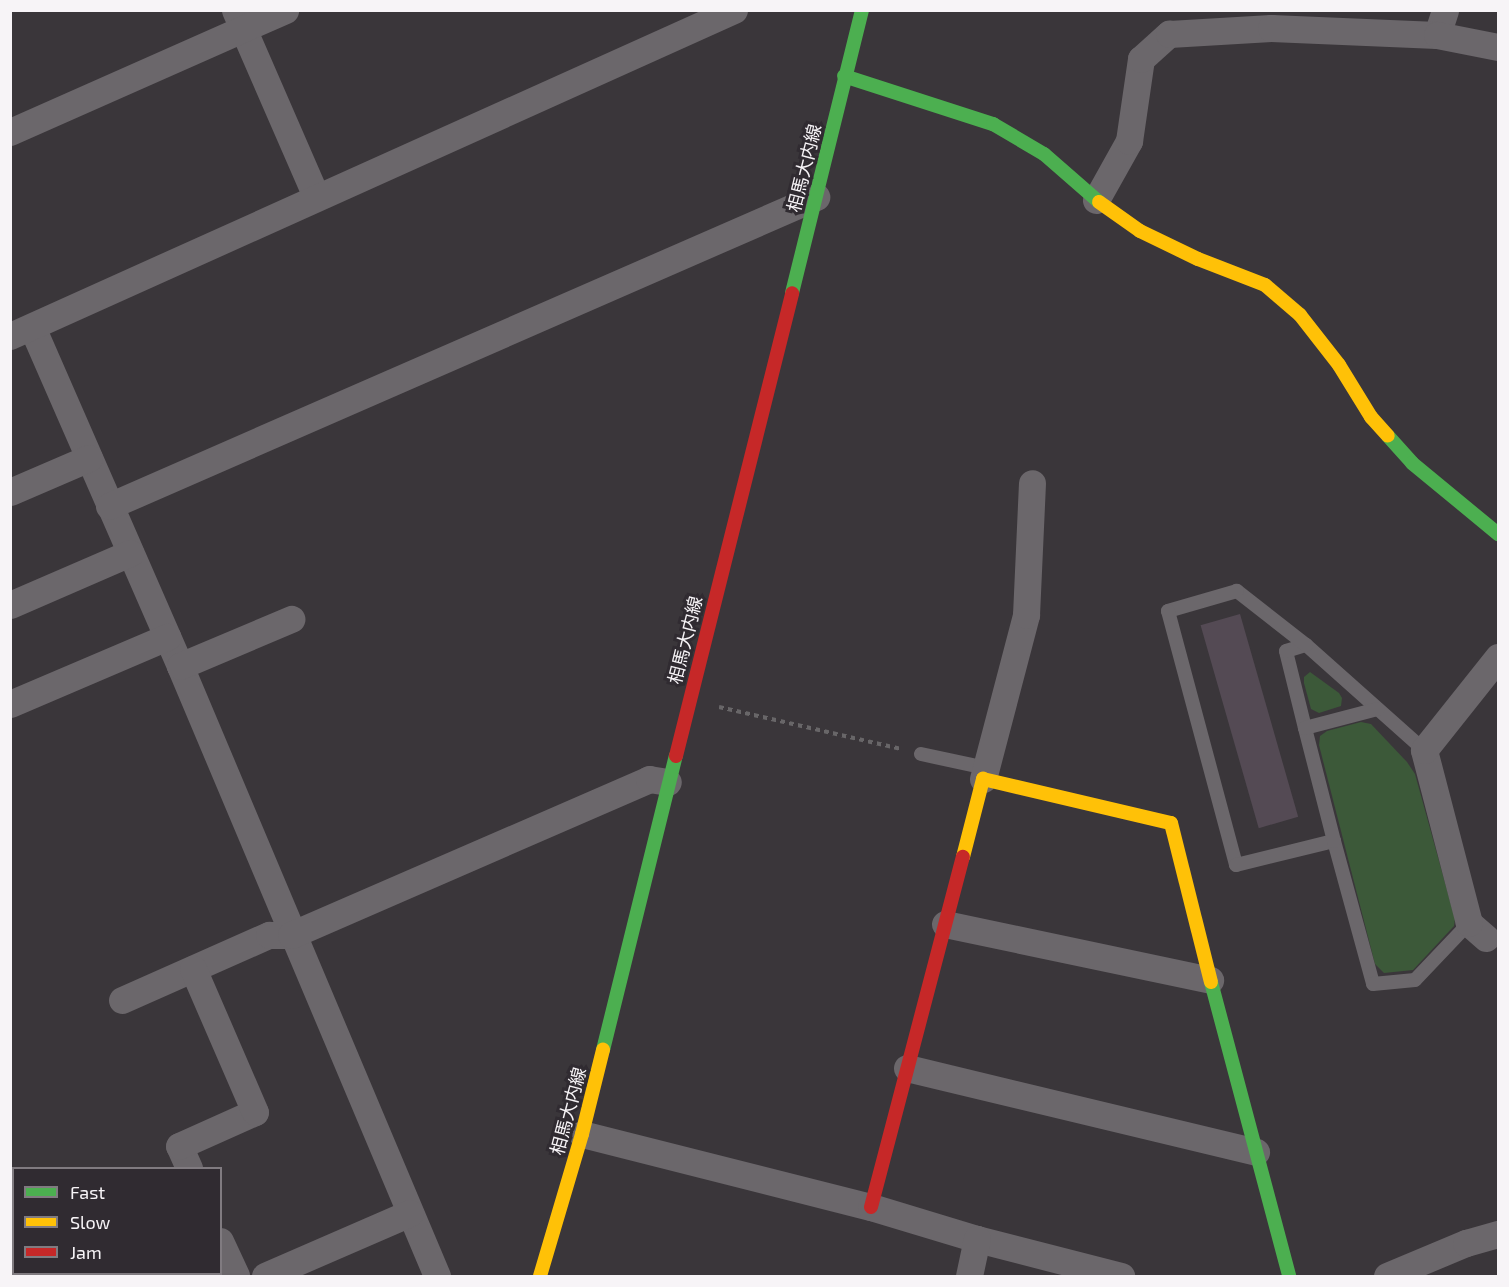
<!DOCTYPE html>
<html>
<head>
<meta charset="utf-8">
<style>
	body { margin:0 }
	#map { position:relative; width:1509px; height:1287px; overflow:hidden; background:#3a363a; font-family:"Exo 2","Noto Sans JP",sans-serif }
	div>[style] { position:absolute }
	.green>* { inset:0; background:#3c5939 }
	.building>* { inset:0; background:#544a54; transform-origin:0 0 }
	.path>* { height:4px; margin-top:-2px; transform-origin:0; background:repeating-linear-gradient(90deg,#686668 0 4.5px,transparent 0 9px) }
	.lane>* { height:14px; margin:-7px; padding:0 7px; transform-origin:7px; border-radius:7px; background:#6b676b }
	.street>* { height:27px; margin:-13.5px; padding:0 13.5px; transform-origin:13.5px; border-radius:13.5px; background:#6b676b }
	.fast>* { height:14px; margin:-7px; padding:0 7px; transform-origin:7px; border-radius:7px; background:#4caf50 }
	.slow>* { height:14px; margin:-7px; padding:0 7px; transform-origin:7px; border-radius:7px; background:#ffc107 }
	.jam>* { height:14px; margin:-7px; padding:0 7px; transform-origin:7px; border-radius:7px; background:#c62828 }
	span { translate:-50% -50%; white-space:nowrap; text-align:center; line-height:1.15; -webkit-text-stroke:6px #302b31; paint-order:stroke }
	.street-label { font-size:18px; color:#f7f4f7 }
	.frame { position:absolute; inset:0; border:12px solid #f7f4f7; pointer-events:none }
	.legend { position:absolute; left:12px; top:1167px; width:210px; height:108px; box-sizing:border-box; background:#302b31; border:2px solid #807b80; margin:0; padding:8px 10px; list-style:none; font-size:18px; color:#f7f4f7 }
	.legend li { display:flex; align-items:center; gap:12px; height:30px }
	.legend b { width:30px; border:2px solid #807b80 }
</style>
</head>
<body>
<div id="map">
	<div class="green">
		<div style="clip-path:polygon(1310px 672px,1339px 693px,1342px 698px,1341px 706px,1319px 713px,1311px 709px,1304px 683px,1304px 677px)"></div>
		<div style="clip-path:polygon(1361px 722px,1371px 724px,1407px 762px,1415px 774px,1455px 919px,1454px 926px,1413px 970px,1384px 973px,1375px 964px,1319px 745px,1320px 736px,1327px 731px)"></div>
	</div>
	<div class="building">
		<div style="left:1240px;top:614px;width:211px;height:41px;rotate:74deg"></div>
	</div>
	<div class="path">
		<div style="left:719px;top:707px;width:187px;rotate:13deg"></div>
	</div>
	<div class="lane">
		<div style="left:1305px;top:728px;width:79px;rotate:-103.9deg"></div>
		<div style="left:1286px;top:651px;width:21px;rotate:-17deg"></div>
		<div style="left:1424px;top:750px;width:158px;rotate:-138.3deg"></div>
		<div style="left:1306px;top:645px;width:88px;rotate:-142deg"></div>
		<div style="left:1237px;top:591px;width:72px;rotate:163.8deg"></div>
		<div style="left:1168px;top:611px;width:263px;rotate:75deg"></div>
		<div style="left:1236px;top:865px;width:101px;rotate:-13.8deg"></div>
		<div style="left:1334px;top:841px;width:148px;rotate:74.7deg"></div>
		<div style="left:1373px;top:984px;width:42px;rotate:-5.4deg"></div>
		<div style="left:1415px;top:980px;width:79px;rotate:-46.5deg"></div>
		<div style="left:921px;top:754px;width:66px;rotate:12.2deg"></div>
		<div style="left:1334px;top:841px;width:117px;rotate:-104.4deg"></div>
		<div style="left:1305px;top:728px;width:75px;rotate:-14.6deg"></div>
	</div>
	<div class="street">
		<div style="left:235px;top:10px;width:203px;rotate:66.5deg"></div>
		<div style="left:1437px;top:35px;width:26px;rotate:-72deg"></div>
		<div style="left:10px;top:132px;width:301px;rotate:-23.9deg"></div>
		<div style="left:1096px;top:200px;width:68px;rotate:-60.8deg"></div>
		<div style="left:1129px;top:141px;width:83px;rotate:-81.7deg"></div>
		<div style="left:1141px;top:59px;width:38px;rotate:-42deg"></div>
		<div style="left:1169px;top:34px;width:102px;rotate:-3.4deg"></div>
		<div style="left:1271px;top:28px;width:166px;rotate:2.4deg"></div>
		<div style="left:1437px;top:35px;width:62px;rotate:11.1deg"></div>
		<div style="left:32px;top:327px;width:370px;rotate:66.4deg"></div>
		<div style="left:180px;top:666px;width:662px;rotate:67.15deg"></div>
		<div style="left:10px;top:336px;width:794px;rotate:-24.24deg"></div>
		<div style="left:10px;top:492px;width:86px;rotate:-23.3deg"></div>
		<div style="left:109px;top:506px;width:772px;rotate:-23.61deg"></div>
		<div style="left:10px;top:605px;width:131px;rotate:-23.4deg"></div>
		<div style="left:180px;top:666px;width:121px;rotate:-22.9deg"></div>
		<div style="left:10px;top:704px;width:171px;rotate:-23.1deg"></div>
		<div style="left:983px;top:779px;width:170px;rotate:-75.3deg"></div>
		<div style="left:1026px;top:615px;width:132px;rotate:-87.4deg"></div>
		<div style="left:945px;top:924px;width:271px;rotate:11.9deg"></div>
		<div style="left:1486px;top:938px;width:23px;rotate:-139deg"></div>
		<div style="left:1469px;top:923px;width:179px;rotate:-104.6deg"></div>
		<div style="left:1424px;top:750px;width:119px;rotate:-51.5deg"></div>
		<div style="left:122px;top:1000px;width:161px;rotate:-23.9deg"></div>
		<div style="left:269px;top:935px;width:22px"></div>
		<div style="left:291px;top:935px;width:391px;rotate:-23.5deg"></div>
		<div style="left:649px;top:779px;width:19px;rotate:9deg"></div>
		<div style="left:907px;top:1068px;width:359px;rotate:13.5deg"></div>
		<div style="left:582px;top:1134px;width:298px;rotate:14.2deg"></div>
		<div style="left:871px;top:1207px;width:111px;rotate:16.8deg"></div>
		<div style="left:977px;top:1239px;width:149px;rotate:14.4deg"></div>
		<div style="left:189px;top:1168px;width:24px;rotate:-114deg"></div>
		<div style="left:179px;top:1146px;width:83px;rotate:-24.1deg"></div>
		<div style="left:255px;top:1112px;width:156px;rotate:-113.4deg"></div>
		<div style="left:220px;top:1241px;width:38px;rotate:65deg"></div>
		<div style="left:265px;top:1276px;width:158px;rotate:-23.5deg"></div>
		<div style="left:969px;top:1276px;width:38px;rotate:-78deg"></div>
		<div style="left:1387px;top:1276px;width:86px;rotate:-22.7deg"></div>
		<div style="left:1466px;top:1243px;width:33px;rotate:-16deg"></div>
	</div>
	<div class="fast">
		<div style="left:844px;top:76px;width:157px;rotate:17.9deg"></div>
		<div style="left:993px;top:124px;width:59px;rotate:30.5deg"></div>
		<div style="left:1044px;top:154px;width:73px;rotate:41.1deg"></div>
		<div style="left:792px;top:293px;width:292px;rotate:-76.1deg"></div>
		<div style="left:1388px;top:436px;width:36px;rotate:48deg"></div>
		<div style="left:1412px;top:463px;width:112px;rotate:39.5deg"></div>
		<div style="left:1211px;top:982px;width:304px;rotate:75.1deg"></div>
		<div style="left:603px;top:1050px;width:303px;rotate:-76.1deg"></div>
	</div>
	<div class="slow">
		<div style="left:1099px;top:202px;width:50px;rotate:35.3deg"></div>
		<div style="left:1140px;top:231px;width:64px;rotate:25.8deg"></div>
		<div style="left:1198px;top:259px;width:72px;rotate:21.2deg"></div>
		<div style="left:1265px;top:285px;width:46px;rotate:40.6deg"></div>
		<div style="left:1300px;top:315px;width:63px;rotate:52deg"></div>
		<div style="left:1339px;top:365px;width:61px;rotate:58.4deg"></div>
		<div style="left:1371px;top:417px;width:25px;rotate:48deg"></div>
		<div style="left:963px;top:857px;width:81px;rotate:-75.6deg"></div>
		<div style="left:983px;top:779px;width:193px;rotate:13.2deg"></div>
		<div style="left:1171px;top:823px;width:164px;rotate:75.9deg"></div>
		<div style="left:540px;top:1276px;width:148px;rotate:-73.5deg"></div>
		<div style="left:582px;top:1134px;width:87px;rotate:-76deg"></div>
	</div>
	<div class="jam">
		<div style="left:676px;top:756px;width:477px;rotate:-75.9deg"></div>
		<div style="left:871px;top:1207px;width:362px;rotate:-75.3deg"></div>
	</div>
	<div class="street-label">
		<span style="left:804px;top:168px;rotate:-76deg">相馬大内線</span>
		<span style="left:685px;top:640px;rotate:-76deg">相馬大内線</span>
		<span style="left:568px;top:1111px;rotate:-75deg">相馬大内線</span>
	</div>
	<div class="frame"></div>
	<ul class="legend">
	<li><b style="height:8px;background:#4caf50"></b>Fast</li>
	<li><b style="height:8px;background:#ffc107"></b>Slow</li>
	<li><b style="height:8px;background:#c62828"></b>Jam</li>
	</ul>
</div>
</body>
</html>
